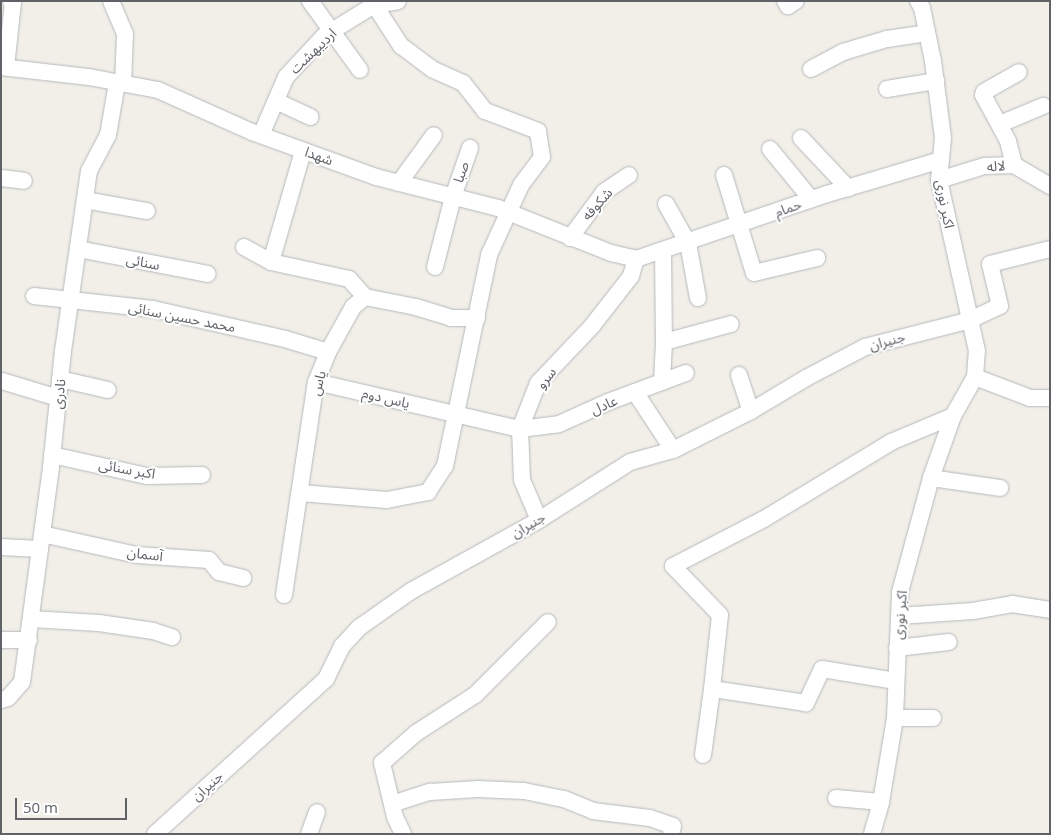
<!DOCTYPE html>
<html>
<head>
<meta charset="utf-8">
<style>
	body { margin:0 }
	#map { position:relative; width:1051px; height:835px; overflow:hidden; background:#f1efe8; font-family:"Open Sans","Noto Sans Arabic",sans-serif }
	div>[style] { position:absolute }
	.roads { filter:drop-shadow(0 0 1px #b5b8bc) drop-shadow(0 0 1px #b5b8bc) }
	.minor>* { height:16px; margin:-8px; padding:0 8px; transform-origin:8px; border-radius:8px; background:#fff }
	span { translate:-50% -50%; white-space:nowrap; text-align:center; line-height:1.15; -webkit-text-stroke:4px #fff; paint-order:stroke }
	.street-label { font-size:14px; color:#5f6368 }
	.frame { position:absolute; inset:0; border:2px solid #5f6368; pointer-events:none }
	.scale { position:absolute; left:15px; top:798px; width:112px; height:22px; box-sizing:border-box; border:2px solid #5f6368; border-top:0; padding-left:6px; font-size:15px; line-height:18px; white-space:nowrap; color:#5f6368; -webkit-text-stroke:4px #fff; paint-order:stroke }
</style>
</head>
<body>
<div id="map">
	<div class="roads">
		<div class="minor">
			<div style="left:111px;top:1px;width:36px;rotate:67deg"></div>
			<div style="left:125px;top:34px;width:50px;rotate:92.3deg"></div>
			<div style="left:310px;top:1px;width:85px;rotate:54.1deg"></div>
			<div style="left:785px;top:1px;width:6px;rotate:59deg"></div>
			<div style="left:788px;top:6px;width:9px;rotate:-32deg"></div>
			<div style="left:1px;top:67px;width:89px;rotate:6.5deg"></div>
			<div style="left:89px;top:77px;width:70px;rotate:10.7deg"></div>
			<div style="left:158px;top:90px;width:103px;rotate:24.1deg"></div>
			<div style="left:252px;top:132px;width:132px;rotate:19.9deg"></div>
			<div style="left:376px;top:177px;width:126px;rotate:14.3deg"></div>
			<div style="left:498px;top:208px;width:122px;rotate:21.7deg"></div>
			<div style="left:611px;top:253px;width:26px;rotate:13deg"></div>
			<div style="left:636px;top:259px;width:202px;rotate:-18.8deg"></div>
			<div style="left:827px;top:194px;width:119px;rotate:-16.6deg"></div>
			<div style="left:6px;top:67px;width:64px;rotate:-83.8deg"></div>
			<div style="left:13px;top:3px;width:3px;rotate:-135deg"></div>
			<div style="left:811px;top:69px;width:36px;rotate:-28deg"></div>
			<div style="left:843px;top:52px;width:46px;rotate:-16.5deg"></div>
			<div style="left:887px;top:39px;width:40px;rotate:-8.5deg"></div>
			<div style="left:887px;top:89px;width:50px;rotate:-9.3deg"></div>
			<div style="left:276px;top:101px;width:38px;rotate:25deg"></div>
			<div style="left:1000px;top:124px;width:47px;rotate:-22.7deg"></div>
			<div style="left:261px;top:135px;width:63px;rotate:-66.7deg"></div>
			<div style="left:286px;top:77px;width:56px;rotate:-47.2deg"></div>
			<div style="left:324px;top:36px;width:59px;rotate:-31.8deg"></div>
			<div style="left:374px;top:5px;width:24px;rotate:-9deg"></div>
			<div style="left:801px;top:138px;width:69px;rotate:46.8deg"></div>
			<div style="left:770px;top:149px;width:65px;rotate:50.6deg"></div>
			<div style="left:1014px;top:165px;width:25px;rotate:-104deg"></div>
			<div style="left:1008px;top:141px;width:52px;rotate:-118.5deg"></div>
			<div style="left:983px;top:95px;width:3px;rotate:-72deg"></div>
			<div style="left:984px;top:92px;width:40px;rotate:-29.7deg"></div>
			<div style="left:724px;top:175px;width:102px;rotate:73deg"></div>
			<div style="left:754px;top:273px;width:65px;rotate:-13.4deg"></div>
			<div style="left:1px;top:178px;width:23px;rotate:7deg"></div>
			<div style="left:939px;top:180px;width:47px;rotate:-17.3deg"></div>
			<div style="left:984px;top:166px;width:30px;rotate:-2deg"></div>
			<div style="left:1014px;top:165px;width:42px;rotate:30.3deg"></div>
			<div style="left:399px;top:183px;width:59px;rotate:-53.9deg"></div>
			<div style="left:85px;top:200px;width:63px;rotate:10.1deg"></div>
			<div style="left:666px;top:204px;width:45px;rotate:60.6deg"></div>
			<div style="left:688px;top:243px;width:56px;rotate:79.7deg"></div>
			<div style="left:570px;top:238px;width:57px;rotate:-53.5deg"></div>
			<div style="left:604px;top:192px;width:30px;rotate:-34deg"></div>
			<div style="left:244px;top:247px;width:31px;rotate:29deg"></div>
			<div style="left:271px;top:262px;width:80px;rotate:12.3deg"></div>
			<div style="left:349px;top:279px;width:24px;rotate:48deg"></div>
			<div style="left:78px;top:249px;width:132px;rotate:10.9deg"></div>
			<div style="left:663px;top:251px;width:91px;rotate:89.4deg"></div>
			<div style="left:664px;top:342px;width:69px;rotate:-15deg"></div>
			<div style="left:271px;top:262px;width:116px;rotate:-73.9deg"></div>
			<div style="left:435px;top:267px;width:72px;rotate:-75.6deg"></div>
			<div style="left:453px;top:197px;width:52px;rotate:-70.9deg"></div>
			<div style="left:34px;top:296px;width:120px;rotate:6.2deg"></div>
			<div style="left:153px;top:309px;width:135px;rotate:12.8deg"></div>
			<div style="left:285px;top:339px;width:45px;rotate:16.8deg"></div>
			<div style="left:739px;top:375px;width:38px;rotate:72deg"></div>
			<div style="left:975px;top:377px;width:59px;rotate:20.9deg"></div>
			<div style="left:1030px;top:398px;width:20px"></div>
			<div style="left:60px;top:379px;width:49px;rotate:12.9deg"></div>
			<div style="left:2px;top:381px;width:59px;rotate:16.9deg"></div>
			<div style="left:316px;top:382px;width:209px;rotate:13deg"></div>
			<div style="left:520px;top:429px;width:39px;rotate:-7deg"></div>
			<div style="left:559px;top:424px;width:54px;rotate:-24.2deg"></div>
			<div style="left:608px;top:402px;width:83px;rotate:-20.4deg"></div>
			<div style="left:662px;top:382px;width:40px;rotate:-87.1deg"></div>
			<div style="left:635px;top:392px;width:69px;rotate:56.8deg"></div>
			<div style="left:52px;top:455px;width:97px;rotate:12.5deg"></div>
			<div style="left:147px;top:476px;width:55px;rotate:-1deg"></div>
			<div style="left:931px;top:478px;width:70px;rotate:8.2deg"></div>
			<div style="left:300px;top:493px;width:87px;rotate:4.6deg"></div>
			<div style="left:387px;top:500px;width:42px;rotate:-11deg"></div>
			<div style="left:428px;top:492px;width:31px;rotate:-57deg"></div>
			<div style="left:445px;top:466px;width:216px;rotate:-78.2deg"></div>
			<div style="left:489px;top:255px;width:77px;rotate:-65.4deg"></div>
			<div style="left:521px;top:185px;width:35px;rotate:-53deg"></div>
			<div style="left:542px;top:157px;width:26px;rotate:-99deg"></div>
			<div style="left:538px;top:131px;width:57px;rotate:-159.3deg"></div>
			<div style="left:485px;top:111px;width:36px;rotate:-128deg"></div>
			<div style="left:463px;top:83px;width:34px;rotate:-156deg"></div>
			<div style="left:432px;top:69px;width:39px;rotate:-143deg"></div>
			<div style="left:401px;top:46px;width:54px;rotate:-122.8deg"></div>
			<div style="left:539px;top:520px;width:43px;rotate:-113deg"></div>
			<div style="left:522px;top:480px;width:51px;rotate:-92.2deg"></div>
			<div style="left:520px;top:429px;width:49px;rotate:-68.6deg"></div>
			<div style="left:538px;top:383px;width:79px;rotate:-46.5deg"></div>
			<div style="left:592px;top:326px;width:63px;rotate:-52deg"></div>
			<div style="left:631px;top:276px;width:18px;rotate:-74deg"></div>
			<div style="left:42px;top:534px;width:97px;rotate:12.5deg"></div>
			<div style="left:137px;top:555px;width:72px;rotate:4deg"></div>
			<div style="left:209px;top:560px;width:16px;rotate:50deg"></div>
			<div style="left:219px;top:572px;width:25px;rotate:14deg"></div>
			<div style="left:1px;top:547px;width:39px;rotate:3deg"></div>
			<div style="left:284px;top:595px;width:215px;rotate:-81.5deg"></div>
			<div style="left:316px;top:382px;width:32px;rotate:-68deg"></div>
			<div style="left:328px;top:352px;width:51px;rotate:-60.9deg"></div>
			<div style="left:353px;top:307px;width:16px;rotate:-40deg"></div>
			<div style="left:365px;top:297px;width:52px;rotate:11.1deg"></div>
			<div style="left:416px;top:307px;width:37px;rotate:17deg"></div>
			<div style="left:451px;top:318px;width:26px"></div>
			<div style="left:899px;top:616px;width:74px;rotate:-3.9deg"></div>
			<div style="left:973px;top:611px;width:40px;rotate:-10deg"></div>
			<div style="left:1012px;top:604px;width:38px;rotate:9deg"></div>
			<div style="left:31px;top:619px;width:68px;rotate:3.4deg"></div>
			<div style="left:99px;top:623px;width:55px;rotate:8.4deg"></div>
			<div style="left:153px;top:631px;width:20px;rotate:18deg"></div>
			<div style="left:1px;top:640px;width:28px"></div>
			<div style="left:897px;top:648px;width:52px;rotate:-6.6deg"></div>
			<div style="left:896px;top:681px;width:75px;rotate:-170.8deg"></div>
			<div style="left:822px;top:669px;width:38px;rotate:115deg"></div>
			<div style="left:806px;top:703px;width:95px;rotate:-171.5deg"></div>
			<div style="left:712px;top:689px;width:74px;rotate:-83.8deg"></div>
			<div style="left:720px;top:615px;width:68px;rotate:-133.8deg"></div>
			<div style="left:673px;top:566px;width:102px;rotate:-27.3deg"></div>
			<div style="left:764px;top:519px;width:149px;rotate:-31.2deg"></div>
			<div style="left:891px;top:442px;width:67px;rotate:-22.8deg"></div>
			<div style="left:1px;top:700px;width:7px;rotate:-16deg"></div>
			<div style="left:8px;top:698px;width:21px;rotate:-49deg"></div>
			<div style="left:22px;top:682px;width:217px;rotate:-82.3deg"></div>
			<div style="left:51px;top:467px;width:117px;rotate:-84.1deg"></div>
			<div style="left:63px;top:351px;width:182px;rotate:-81.8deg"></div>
			<div style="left:89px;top:171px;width:41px;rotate:-62.2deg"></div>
			<div style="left:108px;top:135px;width:53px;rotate:-80.2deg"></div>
			<div style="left:895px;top:718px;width:38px"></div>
			<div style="left:703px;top:755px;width:67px;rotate:-82.2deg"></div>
			<div style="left:836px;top:798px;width:45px;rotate:5.1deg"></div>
			<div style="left:392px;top:804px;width:40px;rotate:-18deg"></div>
			<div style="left:430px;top:792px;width:48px;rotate:-3.6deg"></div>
			<div style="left:478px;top:789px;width:46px;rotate:2.5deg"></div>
			<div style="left:524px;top:791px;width:41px;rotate:11.3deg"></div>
			<div style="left:564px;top:799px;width:31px;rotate:22deg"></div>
			<div style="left:593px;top:811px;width:57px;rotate:7deg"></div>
			<div style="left:650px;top:818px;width:24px;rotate:19deg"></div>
			<div style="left:673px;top:826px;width:8px;rotate:104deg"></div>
			<div style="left:155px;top:834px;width:231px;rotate:-42.2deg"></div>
			<div style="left:326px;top:679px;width:37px;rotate:-64deg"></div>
			<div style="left:342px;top:646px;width:26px;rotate:-47deg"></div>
			<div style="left:360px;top:627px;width:62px;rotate:-35.2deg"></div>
			<div style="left:411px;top:591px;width:146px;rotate:-29deg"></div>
			<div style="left:539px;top:520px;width:108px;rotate:-32.5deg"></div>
			<div style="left:630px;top:462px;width:45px;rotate:-15.6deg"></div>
			<div style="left:673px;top:450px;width:87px;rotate:-26.6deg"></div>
			<div style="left:751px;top:411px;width:64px;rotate:-31deg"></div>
			<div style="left:806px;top:378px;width:67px;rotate:-27.7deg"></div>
			<div style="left:865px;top:347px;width:108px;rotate:-14.4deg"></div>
			<div style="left:970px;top:320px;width:33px;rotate:-25deg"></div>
			<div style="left:1000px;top:306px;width:43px;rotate:-103.4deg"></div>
			<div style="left:990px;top:264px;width:62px;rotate:-14deg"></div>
			<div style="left:309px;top:834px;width:23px;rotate:-70deg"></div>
			<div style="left:403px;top:834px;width:19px;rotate:-115deg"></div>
			<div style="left:395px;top:817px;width:56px;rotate:-103.5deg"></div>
			<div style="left:382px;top:763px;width:45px;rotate:-41.4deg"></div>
			<div style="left:416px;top:733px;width:70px;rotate:-32.8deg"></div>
			<div style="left:475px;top:695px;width:103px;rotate:-45deg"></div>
			<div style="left:872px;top:834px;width:33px;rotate:-74deg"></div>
			<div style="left:881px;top:802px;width:85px;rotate:-80.5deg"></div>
			<div style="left:895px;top:718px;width:126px;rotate:-87.7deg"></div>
			<div style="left:900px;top:592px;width:118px;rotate:-74.8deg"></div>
			<div style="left:931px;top:478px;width:66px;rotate:-70.5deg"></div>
			<div style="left:953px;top:416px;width:45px;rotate:-60.6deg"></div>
			<div style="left:975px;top:377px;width:26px;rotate:-86deg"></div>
			<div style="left:977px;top:351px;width:175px;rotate:-102.5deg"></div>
			<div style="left:939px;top:180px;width:42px;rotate:-84.6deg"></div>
			<div style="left:943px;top:138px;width:78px;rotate:-97.4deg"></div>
			<div style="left:933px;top:61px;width:54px;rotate:-101.7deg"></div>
			<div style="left:922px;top:8px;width:8px;rotate:-120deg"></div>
		</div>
	</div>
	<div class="street-label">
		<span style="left:313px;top:51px;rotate:-44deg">اردیبهشت</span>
		<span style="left:319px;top:156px;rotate:20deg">شهدا</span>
		<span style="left:996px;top:166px;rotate:-3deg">لاله</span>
		<span style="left:461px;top:172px;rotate:-71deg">صبا</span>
		<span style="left:597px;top:204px;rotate:-48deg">شکوفه</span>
		<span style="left:945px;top:204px;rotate:79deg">اکبر نوری</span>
		<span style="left:788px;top:208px;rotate:-20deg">حمام</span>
		<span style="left:143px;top:262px;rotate:11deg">سنائی</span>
		<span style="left:182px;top:317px;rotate:11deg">محمد حسین سنائی</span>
		<span style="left:887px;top:341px;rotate:-15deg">جنیران</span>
		<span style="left:546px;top:378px;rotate:-53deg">سرو</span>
		<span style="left:318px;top:383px;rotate:-75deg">یاس</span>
		<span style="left:59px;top:394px;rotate:-84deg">نادری</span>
		<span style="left:386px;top:398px;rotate:13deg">یاس دوم</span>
		<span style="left:604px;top:405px;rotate:-23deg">عادل</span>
		<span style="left:127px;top:469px;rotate:10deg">اکبر سنائی</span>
		<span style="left:528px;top:525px;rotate:-30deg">جنیران</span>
		<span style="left:145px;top:554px;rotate:7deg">آسمان</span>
		<span style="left:900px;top:615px;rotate:-85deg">اکبر نوری</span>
		<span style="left:207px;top:786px;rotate:-42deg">جنیران</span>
	</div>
	<div class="frame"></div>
	<div class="scale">50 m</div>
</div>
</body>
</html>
